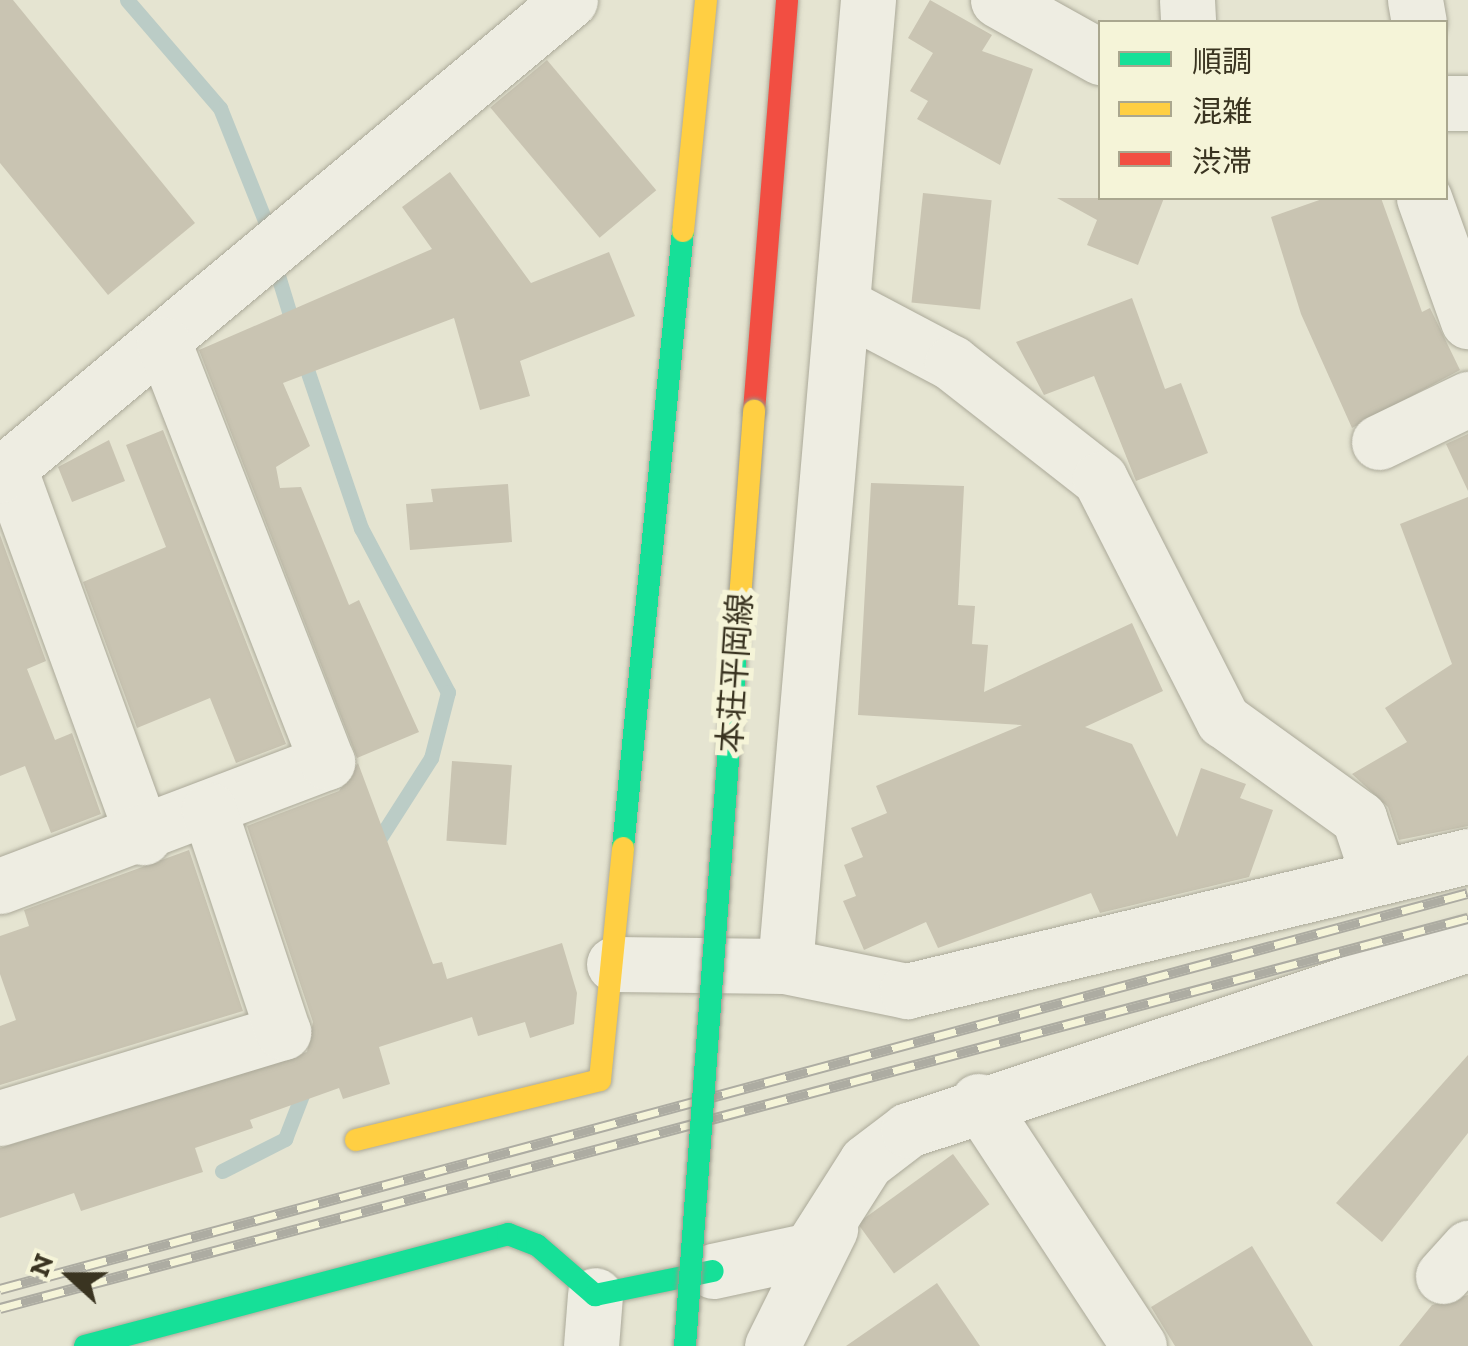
<!DOCTYPE html>
<html>
<head>
<meta charset="utf-8">
<style>
	body { margin:0 }
	#map { position:relative; width:1468px; height:1346px; overflow:hidden; background:#e5e4d1; font-family:"Zilla Slab","Noto Sans JP",serif }
	div>[style] { position:absolute }
	.stream>* { height:15px; margin:-7.5px; padding:0 7.5px; transform-origin:7.5px; border-radius:7.5px; background:#bbccc6 }
	.building>* { inset:0; background:#c9c4b2; transform-origin:0 0 }
	.roads { filter:drop-shadow(0 0 2px #aba999) drop-shadow(0 0 2px #aba999) }
	.street>* { height:55px; margin:-27.5px; padding:0 27.5px; transform-origin:27.5px; border-radius:27.5px; background:#eeede2 }
	.fast>* { height:22px; margin:-11px; padding:0 11px; transform-origin:11px; border-radius:11px; background:#16e098 }
	.slow>* { height:22px; margin:-11px; padding:0 11px; transform-origin:11px; border-radius:11px; background:#ffcf43 }
	.jam>* { height:22px; margin:-11px; padding:0 11px; transform-origin:11px; border-radius:11px; background:#f24e42 }
	.rail>* { height:11px; margin-top:-5.5px; transform-origin:0; background:repeating-linear-gradient(90deg,#f5f4d8 0 22px,#adaca2 0 44px); box-sizing:border-box; border-block:2px solid #adaca2 }
	.bridges { filter:drop-shadow(0 0 2px #9a988a) drop-shadow(0 0 2px #9a988a) }
	.fast-bridge>* { height:22px; margin:-11px; padding:0 11px; transform-origin:11px; border-radius:11px; background:#16e098 }
	.slow-bridge>* { height:22px; margin:-11px; padding:0 11px; transform-origin:11px; border-radius:11px; background:#ffcf43 }
	span { translate:-50% -50%; white-space:nowrap; text-align:center; line-height:1.15; -webkit-text-stroke:10px #f5f4d8; paint-order:stroke }
	.street-label { font-size:32px; color:#3a3421 }
	.legend { position:absolute; left:1098px; top:20px; width:350px; height:180px; box-sizing:border-box; background:#f5f4d8; border:2px solid #aaa78f; margin:0; padding:12px 18px; list-style:none; font-size:30px; color:#3a3421 }
	.legend li { display:flex; align-items:center; gap:20px; height:50px }
	.legend b { width:50px; border:2px solid #aaa78f }
	.north { position:absolute; left:20px; top:1226px; width:100px; height:100px; -webkit-text-stroke:8px #f5f4d8; paint-order:stroke; rotate:291deg; font-size:28px; font-weight:700; line-height:40px; text-align:center; color:#3a3421 }
	.north::after { content:''; display:block; margin:auto; width:35px; height:45px; background:#3a3421; clip-path:polygon(50% 0,100% 100%,50% 72%,0 100%) }
</style>
</head>
<body>
<div id="map">
	<div class="stream">
		<div style="left:127px;top:0;width:143px;rotate:49.3deg"></div>
		<div style="left:220px;top:108px;width:124px;rotate:68.2deg"></div>
		<div style="left:276px;top:269px;width:62px;rotate:73deg"></div>
		<div style="left:302px;top:355px;width:183px;rotate:71.2deg"></div>
		<div style="left:361px;top:528px;width:186px;rotate:62.1deg"></div>
		<div style="left:448px;top:692px;width:68px;rotate:104.4deg"></div>
		<div style="left:431px;top:758px;width:102px;rotate:122.6deg"></div>
		<div style="left:222px;top:1171px;width:71px;rotate:-26.9deg"></div>
		<div style="left:285px;top:1139px;width:61px;rotate:-68.9deg"></div>
	</div>
	<div class="building">
		<div style="clip-path:polygon(0 0,13px 0,195px 223px,108px 295px,0 163px)"></div>
		<div style="clip-path:polygon(930px 0,992px 35px,982px 51px,1033px 69px,1000px 165px,917px 119px,928px 101px,910px 91px,933px 53px,908px 38px)"></div>
		<div style="left:547px;top:60px;width:170px;height:74px;rotate:50deg"></div>
		<div style="clip-path:polygon(450px 172px,531px 283px,609px 252px,635px 316px,520px 361px,530px 396px,480px 410px,454px 318px,283px 383px,310px 446px,276px 467px,280px 488px,301px 487px,349px 605px,359px 600px,419px 732px,357px 758px,199px 350px,432px 249px,402px 207px)"></div>
		<div style="left:923px;top:193px;width:69px;height:110px;rotate:6deg"></div>
		<div style="clip-path:polygon(1057px 198px,1164px 198px,1138px 265px,1087px 245px,1097px 220px)"></div>
		<div style="clip-path:polygon(1325px 198px,1381px 198px,1422px 312px,1430px 308px,1460px 370px,1352px 428px,1301px 314px,1271px 217px)"></div>
		<div style="clip-path:polygon(1132px 298px,1165px 389px,1181px 383px,1208px 453px,1136px 481px,1094px 376px,1044px 395px,1016px 342px)"></div>
		<div style="clip-path:polygon(163px 430px,286px 744px,236px 763px,210px 698px,137px 728px,83px 582px,166px 547px,126px 445px)"></div>
		<div style="clip-path:polygon(1468px 434px,1468px 491px,1446px 444px)"></div>
		<div style="clip-path:polygon(109px 440px,125px 481px,72px 502px,58px 467px)"></div>
		<div style="clip-path:polygon(871px 483px,964px 486px,958px 605px,975px 606px,972px 644px,988px 645px,984px 692px,1132px 623px,1163px 691px,1085px 727px,1132px 744px,1177px 837px,1201px 768px,1246px 784px,1240px 798px,1273px 810px,1249px 877px,1100px 913px,1091px 893px,938px 948px,926px 922px,864px 950px,843px 901px,856px 896px,844px 865px,863px 857px,851px 828px,887px 813px,876px 786px,1022px 725px,858px 715px)"></div>
		<div style="clip-path:polygon(508px 484px,512px 542px,410px 550px,406px 504px,433px 502px,431px 489px)"></div>
		<div style="clip-path:polygon(1468px 497px,1468px 826px,1399px 840px,1388px 807px,1352px 774px,1407px 742px,1385px 708px,1452px 664px,1400px 524px)"></div>
		<div style="clip-path:polygon(0 535px,46px 661px,27px 669px,55px 740px,72px 733px,101px 814px,51px 833px,25px 766px,0 776px)"></div>
		<div style="left:452px;top:761px;width:60px;height:80px;rotate:4deg"></div>
		<div style="clip-path:polygon(358px 763px,433px 964px,442px 962px,447px 979px,562px 943px,577px 993px,574px 1024px,530px 1038px,525px 1022px,478px 1036px,472px 1017px,379px 1047px,390px 1084px,343px 1099px,339px 1088px,250px 1120px,253px 1128px,195px 1148px,203px 1172px,81px 1211px,74px 1193px,0 1218px,0 1148px,307px 1052px,313px 1022px,247px 826px,339px 791px)"></div>
		<div style="clip-path:polygon(189px 850px,243px 1011px,0 1085px,0 1026px,16px 1020px,0 974px,0 936px,29px 926px,24px 910px)"></div>
		<div style="clip-path:polygon(1468px 1055px,1468px 1133px,1382px 1242px,1336px 1203px)"></div>
		<div style="left:953px;top:1154px;width:62px;height:118px;rotate:54deg"></div>
		<div style="clip-path:polygon(1252px 1246px,1313px 1346px,1175px 1346px,1151px 1307px)"></div>
		<div style="clip-path:polygon(937px 1283px,980px 1346px,846px 1346px)"></div>
		<div style="clip-path:polygon(1468px 1295px,1468px 1346px,1399px 1346px,1432px 1305px)"></div>
	</div>
	<div class="roads">
		<div class="street">
			<div style="left:998px;top:0;width:117px;rotate:29.2deg"></div>
			<div style="left:1187px;top:0;width:22px;rotate:87deg"></div>
			<div style="left:1415px;top:0;width:22px;rotate:80deg"></div>
			<div style="left:1446px;top:103px;width:22px"></div>
			<div style="left:1424px;top:198px;width:131px;rotate:70.3deg"></div>
			<div style="left:844px;top:306px;width:122px;rotate:27.8deg"></div>
			<div style="left:952px;top:363px;width:188px;rotate:38.1deg"></div>
			<div style="left:1100px;top:479px;width:271px;rotate:63deg"></div>
			<div style="left:1223px;top:720px;width:168px;rotate:35.8deg"></div>
			<div style="left:1359px;top:818px;width:60px;rotate:71.6deg"></div>
			<div style="left:1379px;top:442px;width:99px;rotate:-25.8deg"></div>
			<div style="left:9px;top:468px;width:393px;rotate:70deg"></div>
			<div style="left:0;top:475px;width:742px;rotate:-39.81deg"></div>
			<div style="left:0;top:886px;width:350px;rotate:-20.8deg"></div>
			<div style="left:327px;top:762px;width:448px;rotate:-111.3deg"></div>
			<div style="left:614px;top:964px;width:171px;rotate:0.7deg"></div>
			<div style="left:785px;top:966px;width:125px;rotate:11.6deg"></div>
			<div style="left:907px;top:991px;width:577px;rotate:-13.53deg"></div>
			<div style="left:785px;top:966px;width:970px;rotate:-85.09deg"></div>
			<div style="left:978px;top:1101px;width:293px;rotate:56.7deg"></div>
			<div style="left:0;top:1118px;width:296px;rotate:-16.9deg"></div>
			<div style="left:283px;top:1032px;width:234px;rotate:-108.4deg"></div>
			<div style="left:713px;top:1271px;width:99px;rotate:-12.2deg"></div>
			<div style="left:810px;top:1250px;width:104px;rotate:-57.5deg"></div>
			<div style="left:866px;top:1162px;width:53px;rotate:-37.3deg"></div>
			<div style="left:908px;top:1130px;width:590px;rotate:-18.37deg"></div>
			<div style="left:1443px;top:1276px;width:38px;rotate:-48deg"></div>
			<div style="left:591px;top:1346px;width:51px;rotate:-85.5deg"></div>
			<div style="left:772px;top:1346px;width:131px;rotate:-63.6deg"></div>
		</div>
		<div class="fast">
			<div style="left:623px;top:848px;width:620px;rotate:-84.45deg"></div>
			<div style="left:85px;top:1346px;width:438px;rotate:-14.8deg"></div>
			<div style="left:508px;top:1234px;width:31px;rotate:21deg"></div>
			<div style="left:537px;top:1245px;width:77px;rotate:40.8deg"></div>
			<div style="left:595px;top:1295px;width:120px;rotate:-11.5deg"></div>
		</div>
		<div class="slow">
			<div style="left:683px;top:231px;width:232px;rotate:-84.3deg"></div>
			<div style="left:356px;top:1140px;width:251px;rotate:-13.8deg"></div>
			<div style="left:600px;top:1080px;width:233px;rotate:-84.3deg"></div>
		</div>
		<div class="jam">
			<div style="left:754px;top:411px;width:412px;rotate:-85.4deg"></div>
		</div>
	</div>
	<div class="rail">
		<div style="left:0;top:1289px;width:1520px;rotate:-15.1deg"></div>
		<div style="left:0;top:1308px;width:1519px;rotate:-14.88deg"></div>
	</div>
	<div class="bridges">
		<div class="fast-bridge">
			<div style="left:685px;top:1346px;width:696px;rotate:-85.8deg"></div>
		</div>
		<div class="slow-bridge">
			<div style="left:736px;top:652px;width:242px;rotate:-85.7deg"></div>
		</div>
	</div>
	<div class="street-label">
		<span style="left:735px;top:673px;rotate:-86deg">本荘平岡線</span>
	</div>
	<ul class="legend">
	<li><b style="height:12px;background:#16e098"></b>順調</li>
	<li><b style="height:12px;background:#ffcf43"></b>混雑</li>
	<li><b style="height:12px;background:#f24e42"></b>渋滞</li>
	</ul>
	<div class="north">N</div>
</div>
</body>
</html>
